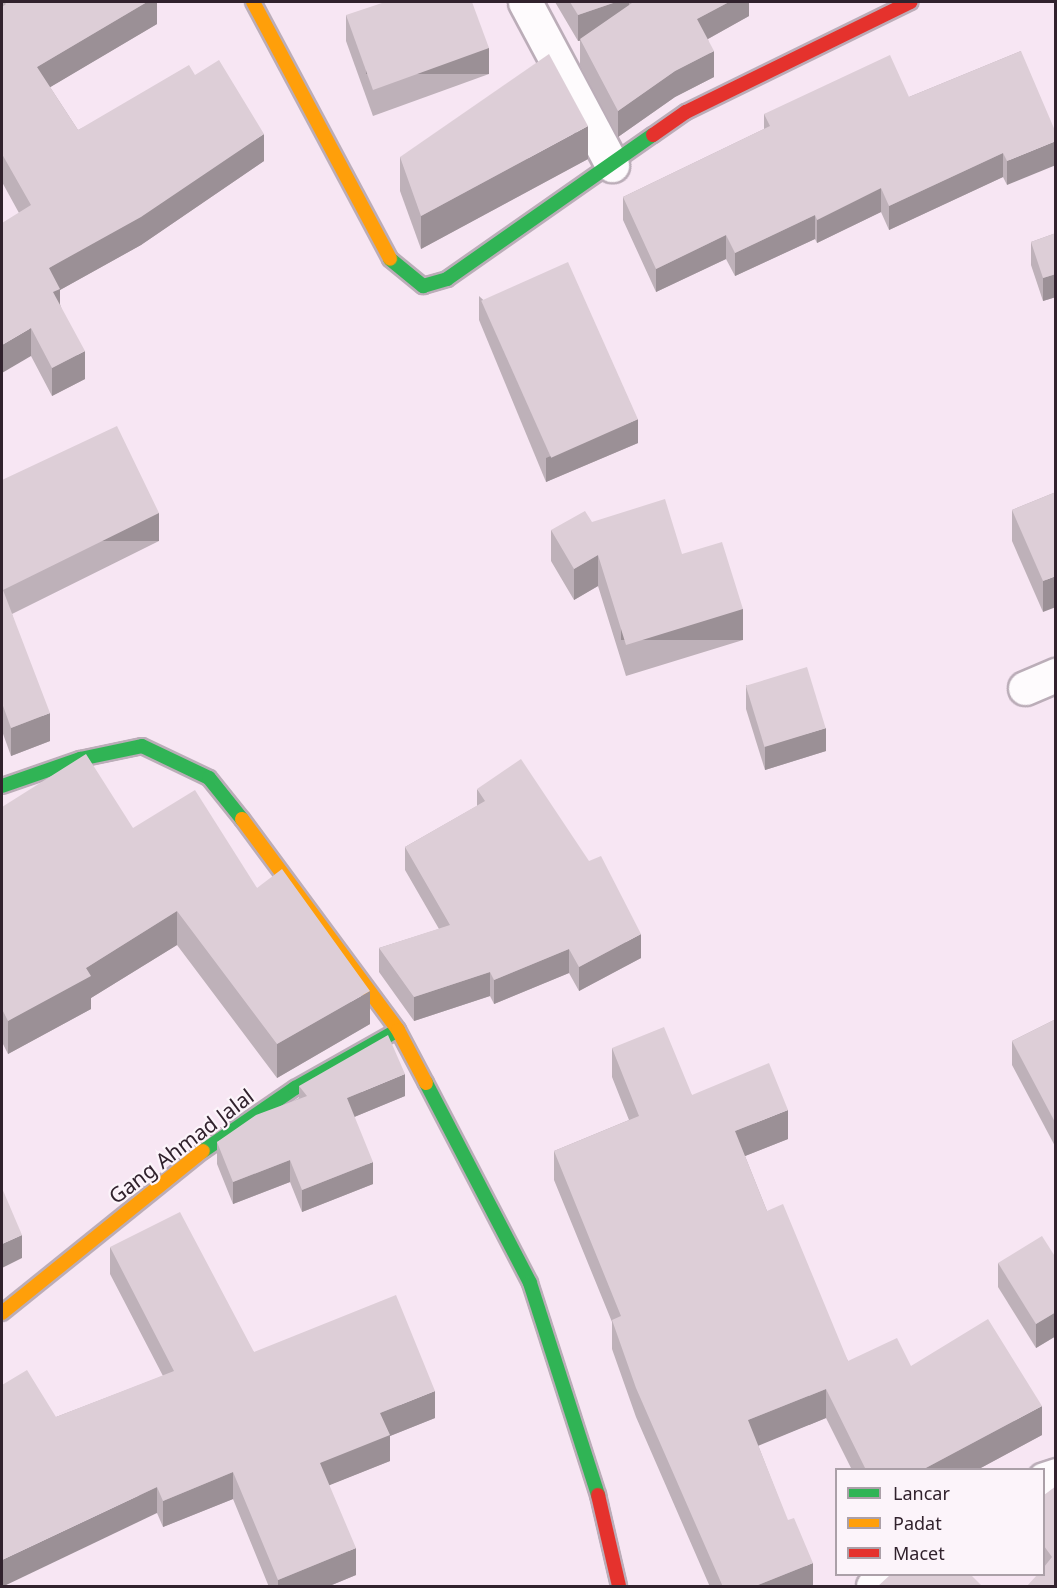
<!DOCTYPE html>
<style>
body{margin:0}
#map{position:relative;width:1057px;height:1588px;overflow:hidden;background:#f7e6f3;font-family:"Noto Sans",sans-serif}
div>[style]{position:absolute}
.roads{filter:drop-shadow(2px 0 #bbadb8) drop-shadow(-2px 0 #bbadb8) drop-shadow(0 2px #bbadb8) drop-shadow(0 -2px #bbadb8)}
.street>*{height:33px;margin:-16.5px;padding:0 16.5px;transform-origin:16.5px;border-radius:16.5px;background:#fefbfd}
.fast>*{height:14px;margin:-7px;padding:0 7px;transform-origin:7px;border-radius:7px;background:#30b455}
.slow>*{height:14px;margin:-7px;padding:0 7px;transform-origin:7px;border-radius:7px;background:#ff9f0a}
.jam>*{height:14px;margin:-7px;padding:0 7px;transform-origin:7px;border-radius:7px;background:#e5322d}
.wall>*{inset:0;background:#beb1b9}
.shaded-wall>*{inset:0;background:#9b9096;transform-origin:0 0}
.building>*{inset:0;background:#ddced7;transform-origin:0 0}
span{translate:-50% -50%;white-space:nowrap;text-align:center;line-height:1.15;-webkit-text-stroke:4.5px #fcf4fa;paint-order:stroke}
.street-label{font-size:21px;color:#31222d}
.frame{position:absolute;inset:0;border:3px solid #31222d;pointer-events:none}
.legend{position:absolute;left:835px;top:1468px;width:210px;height:108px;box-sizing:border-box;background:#fcf4fa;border:2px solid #aba0a8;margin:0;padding:8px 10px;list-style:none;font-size:18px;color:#31222d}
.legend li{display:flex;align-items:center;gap:12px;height:30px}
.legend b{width:30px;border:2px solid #aba0a8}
</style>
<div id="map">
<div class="roads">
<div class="street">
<i style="left:525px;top:2px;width:185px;rotate:61.9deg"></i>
<i style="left:1025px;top:688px;width:34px;rotate:-23deg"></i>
<i style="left:1044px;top:1479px;width:13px;rotate:-18deg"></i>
<i style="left:873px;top:1586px;width:22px;rotate:-34deg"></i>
</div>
<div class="fast">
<i style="left:390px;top:259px;width:43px;rotate:39.3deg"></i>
<i style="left:423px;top:286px;width:25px;rotate:-16deg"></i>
<i style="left:447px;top:279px;width:251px;rotate:-35deg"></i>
<i style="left:2px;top:786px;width:83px;rotate:-19.1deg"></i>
<i style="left:80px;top:759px;width:63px;rotate:-11.8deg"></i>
<i style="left:142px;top:746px;width:74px;rotate:25.5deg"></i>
<i style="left:209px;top:778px;width:53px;rotate:51.2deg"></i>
<i style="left:426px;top:1083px;width:225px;rotate:62.5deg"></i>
<i style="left:530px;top:1283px;width:223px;rotate:72.2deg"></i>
<i style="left:203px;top:1151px;width:112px;rotate:-34.4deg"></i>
<i style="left:295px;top:1088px;width:118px;rotate:-29.4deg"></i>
</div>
<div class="slow">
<i style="left:253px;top:2px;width:291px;rotate:61.9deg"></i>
<i style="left:242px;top:819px;width:262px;rotate:53.5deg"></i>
<i style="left:398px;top:1030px;width:60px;rotate:62.2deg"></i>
<i style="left:2px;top:1313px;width:258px;rotate:-38.9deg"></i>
</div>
<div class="jam">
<i style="left:653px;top:135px;width:40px;rotate:-34.9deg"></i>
<i style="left:686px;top:112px;width:250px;rotate:-26.1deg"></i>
<i style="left:598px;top:1495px;width:93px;rotate:77deg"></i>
</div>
</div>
<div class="wall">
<i style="clip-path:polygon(2px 2px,157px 2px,157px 24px,50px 87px,78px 130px,195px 75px,264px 161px,141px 245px,60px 290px,60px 304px,85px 379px,52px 396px,31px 356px,19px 213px,2px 182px)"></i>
<i style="clip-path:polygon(555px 2px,749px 2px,749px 16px,708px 39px,714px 77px,675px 97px,618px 137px,580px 65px,580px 41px,578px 41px)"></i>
<i style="clip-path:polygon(346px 15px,489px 74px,373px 116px,346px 41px)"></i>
<i style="clip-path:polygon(1021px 51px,1007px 185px,1003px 177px,889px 230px,881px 212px,817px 243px,815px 239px,735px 276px,726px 259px,656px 292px,623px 220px,623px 197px,764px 129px,764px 114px,909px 97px)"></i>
<i style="clip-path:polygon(400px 157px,588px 159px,421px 249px,400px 191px)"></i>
<i style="clip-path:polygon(1056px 233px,1056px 297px,1043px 301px,1031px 265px,1031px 242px)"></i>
<i style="clip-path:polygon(479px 296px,638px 443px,546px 482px,479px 320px)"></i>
<i style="clip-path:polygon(2px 478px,2px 480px,159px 541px,12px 614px,50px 741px,11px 756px,2px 731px)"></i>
<i style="clip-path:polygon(1056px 492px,1043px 612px,1012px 541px,1012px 510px)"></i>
<i style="clip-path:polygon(551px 530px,682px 554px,743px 640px,626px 676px,598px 586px,574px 600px,551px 561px)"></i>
<i style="clip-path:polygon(746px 685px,826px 751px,765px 770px,746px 709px)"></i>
<i style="clip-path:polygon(477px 789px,641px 958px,579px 991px,569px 973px,494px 1004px,490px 996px,414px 1021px,379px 972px,379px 948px,439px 929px,405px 870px,405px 847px,477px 806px)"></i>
<i style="clip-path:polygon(2px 807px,133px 828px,257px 888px,370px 1024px,277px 1078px,177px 945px,91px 998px,91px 1009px,8px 1054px,2px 1042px)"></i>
<i style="clip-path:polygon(1056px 1019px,1056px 1148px,1012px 1065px,1012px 1041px)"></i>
<i style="clip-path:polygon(612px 1048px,692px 1095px,788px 1139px,745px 1156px,767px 1211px,848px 1361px,911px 1366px,1042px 1435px,977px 1470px,852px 1470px,826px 1418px,758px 1445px,813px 1587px,710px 1587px,636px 1417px,612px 1349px,612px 1322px,554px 1180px,554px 1151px,629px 1120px,612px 1077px)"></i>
<i style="clip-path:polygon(299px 1086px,405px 1096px,354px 1117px,373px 1184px,302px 1212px,290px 1182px,233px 1204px,217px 1164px,217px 1142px,299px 1098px)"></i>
<i style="clip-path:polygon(110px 1247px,254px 1352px,435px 1418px,390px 1436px,390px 1461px,329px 1485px,356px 1575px,327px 1587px,269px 1587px,233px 1499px,163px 1527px,157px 1513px,56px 1417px,163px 1376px,110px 1274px)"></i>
<i style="clip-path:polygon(1056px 1258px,1056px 1336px,1036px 1348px,998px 1287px,998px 1263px)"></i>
<i style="clip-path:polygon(1044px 1495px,1056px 1587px,1044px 1575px)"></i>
</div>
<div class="shaded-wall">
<i style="clip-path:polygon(147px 2px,157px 2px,157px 24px,37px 95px,37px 67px)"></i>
<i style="clip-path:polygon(616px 2px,629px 2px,629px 23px,578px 41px,578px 15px)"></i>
<i style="clip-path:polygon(729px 2px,749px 2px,749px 16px,697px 45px,697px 19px)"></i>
<i style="left:489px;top:48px;width:26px;height:123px;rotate:90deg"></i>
<i style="clip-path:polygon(714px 51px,714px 77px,675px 97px,618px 137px,618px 111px,675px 71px)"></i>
<i style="clip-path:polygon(588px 126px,588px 159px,421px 249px,421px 216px)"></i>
<i style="clip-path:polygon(264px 134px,264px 161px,141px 245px,60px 290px,60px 317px,49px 296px,49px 268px)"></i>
<i style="clip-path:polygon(1056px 141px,1056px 165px,1007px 185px,1007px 161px)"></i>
<i style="clip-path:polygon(1003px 153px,1003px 177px,889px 230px,889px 206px)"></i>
<i style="clip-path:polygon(881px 188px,881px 212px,817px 243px,817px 220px)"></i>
<i style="clip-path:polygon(815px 215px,815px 239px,735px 276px,735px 253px)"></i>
<i style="clip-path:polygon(726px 235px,726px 259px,656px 292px,656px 269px)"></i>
<i style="clip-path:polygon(1056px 274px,1056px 297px,1043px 301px,1043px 278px)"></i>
<i style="clip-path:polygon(31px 328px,31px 356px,2px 373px,2px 345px)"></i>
<i style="clip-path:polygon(85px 351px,85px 379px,52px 396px,52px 368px)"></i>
<i style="clip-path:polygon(638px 419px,638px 443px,546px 482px,546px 458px)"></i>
<i style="left:159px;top:513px;width:28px;height:174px;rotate:90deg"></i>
<i style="clip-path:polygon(598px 555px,598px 586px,574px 600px,574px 569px)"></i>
<i style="clip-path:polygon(1056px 576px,1056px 607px,1043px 612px,1043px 581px)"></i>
<i style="left:743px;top:609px;width:31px;height:122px;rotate:90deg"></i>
<i style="clip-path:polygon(50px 713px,50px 741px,11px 756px,11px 728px)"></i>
<i style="clip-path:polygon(826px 728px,826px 751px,765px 770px,765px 746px)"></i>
<i style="clip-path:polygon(177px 911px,177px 945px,91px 998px,91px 1009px,8px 1054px,8px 1021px,86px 968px)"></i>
<i style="clip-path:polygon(641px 934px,641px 958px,579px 991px,579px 967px)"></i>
<i style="clip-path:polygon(569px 949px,569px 973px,494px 1004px,494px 980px)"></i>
<i style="clip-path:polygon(490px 972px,490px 996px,414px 1021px,414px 997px)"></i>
<i style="clip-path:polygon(370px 991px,370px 1024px,277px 1078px,277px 1044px)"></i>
<i style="clip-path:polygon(405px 1074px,405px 1096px,347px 1120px,347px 1098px)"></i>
<i style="clip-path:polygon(788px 1110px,788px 1139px,735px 1160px,735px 1131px)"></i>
<i style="clip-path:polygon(290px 1160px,290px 1182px,233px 1204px,233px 1182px)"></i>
<i style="clip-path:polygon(373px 1162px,373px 1184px,302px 1212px,302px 1190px)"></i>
<i style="clip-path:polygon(22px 1235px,22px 1258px,2px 1268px,2px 1244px)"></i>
<i style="clip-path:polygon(1056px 1312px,1056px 1336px,1036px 1348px,1036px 1324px)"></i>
<i style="clip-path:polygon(826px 1389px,826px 1418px,748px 1450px,748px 1420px)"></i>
<i style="clip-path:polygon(435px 1391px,435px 1418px,390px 1436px,390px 1461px,320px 1489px,320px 1463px,380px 1413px)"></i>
<i style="clip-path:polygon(1042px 1406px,1042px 1435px,977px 1470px,922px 1470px)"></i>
<i style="clip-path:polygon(233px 1472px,233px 1499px,163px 1527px,163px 1501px)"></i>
<i style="clip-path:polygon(157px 1487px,157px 1513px,2px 1587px,2px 1560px)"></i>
<i style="clip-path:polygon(356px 1548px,356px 1575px,327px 1587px,278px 1587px,278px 1580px)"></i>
<i style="clip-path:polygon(813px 1563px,813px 1587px,753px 1587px)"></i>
</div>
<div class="building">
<i style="clip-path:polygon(4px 2px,147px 2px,37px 67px,78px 130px,189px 65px,195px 75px,219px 60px,264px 134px,141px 217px,49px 268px,60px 289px,53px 292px,85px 351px,52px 368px,31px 328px,2px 345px,2px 223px,31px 205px,2px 154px,2px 7px,6px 4px)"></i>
<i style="clip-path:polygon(385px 2px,472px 2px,489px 48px,373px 90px,346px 15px)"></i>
<i style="clip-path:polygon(570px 2px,616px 2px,578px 15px)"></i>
<i style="clip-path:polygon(631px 2px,729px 2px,697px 19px,714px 51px,675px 71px,618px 111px,580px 39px,632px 3px)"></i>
<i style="clip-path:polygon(1021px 51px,1056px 133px,1056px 141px,1007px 161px,1003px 153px,889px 206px,881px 188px,817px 220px,815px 215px,735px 253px,726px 235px,656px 269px,623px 197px,770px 126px,764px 114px,890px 55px,909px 97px)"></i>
<i style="clip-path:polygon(549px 54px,588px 126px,421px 216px,400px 157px)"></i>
<i style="clip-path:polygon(1056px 233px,1056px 274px,1043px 278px,1031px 242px)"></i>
<i style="left:568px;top:262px;width:172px;height:95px;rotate:66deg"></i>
<i style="clip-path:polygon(117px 426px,159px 513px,3px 590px,50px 713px,11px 728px,2px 703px,2px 478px,2px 480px)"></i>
<i style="clip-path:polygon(1056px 492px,1056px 576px,1043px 581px,1012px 510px)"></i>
<i style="clip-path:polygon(665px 499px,682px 554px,722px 542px,743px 609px,626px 645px,598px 555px,574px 569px,551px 530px,585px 511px,592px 522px)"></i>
<i style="left:807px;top:667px;width:64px;height:64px;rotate:73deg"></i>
<i style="clip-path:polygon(86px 754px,133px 828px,195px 790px,257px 888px,282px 869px,370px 991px,277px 1044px,177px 911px,86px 968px,91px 976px,8px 1021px,2px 1009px,2px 813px,3px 811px,2px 807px)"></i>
<i style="clip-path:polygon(521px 759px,589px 861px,601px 856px,641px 934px,579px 967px,569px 949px,494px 980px,490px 972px,414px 997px,379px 948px,450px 925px,405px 847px,485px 801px,477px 789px)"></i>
<i style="clip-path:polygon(1056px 1019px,1056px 1124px,1012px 1041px)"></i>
<i style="clip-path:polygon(664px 1027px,692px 1095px,769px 1063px,788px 1110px,735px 1131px,767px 1211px,783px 1204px,848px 1361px,897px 1338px,911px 1366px,988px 1319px,1042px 1406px,922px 1470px,866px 1470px,826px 1389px,748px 1420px,788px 1520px,794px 1518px,813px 1563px,753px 1587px,723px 1587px,636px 1388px,612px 1320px,621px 1316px,554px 1151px,639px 1116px,612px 1048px)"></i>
<i style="clip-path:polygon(388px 1035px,405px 1074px,347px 1098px,373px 1162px,302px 1190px,290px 1160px,233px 1182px,217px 1142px,256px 1115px,307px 1096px,299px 1086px)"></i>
<i style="clip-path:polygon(2px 1188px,22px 1235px,2px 1244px)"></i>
<i style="clip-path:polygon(180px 1212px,254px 1352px,396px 1295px,435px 1391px,380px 1413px,390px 1435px,320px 1463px,356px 1548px,278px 1580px,233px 1472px,163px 1501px,157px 1487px,2px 1560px,2px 1385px,27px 1370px,56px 1417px,174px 1371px,110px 1247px)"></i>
<i style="clip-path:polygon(1042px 1236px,1056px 1258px,1056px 1312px,1036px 1324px,998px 1263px)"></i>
<i style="clip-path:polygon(1056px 1486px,1056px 1587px,1026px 1587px,1037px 1575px,1044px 1575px,1044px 1567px,1052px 1557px,1044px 1546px,1044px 1495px)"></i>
<i style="clip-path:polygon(890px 1575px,971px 1575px,983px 1587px,877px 1587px)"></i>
</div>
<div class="street-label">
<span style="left:181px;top:1146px;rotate:-37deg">Gang Ahmad Jalal</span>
</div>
<div class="frame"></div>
<ul class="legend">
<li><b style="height:8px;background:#30b455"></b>Lancar</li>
<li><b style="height:8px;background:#ff9f0a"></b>Padat</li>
<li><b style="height:8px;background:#e5322d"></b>Macet</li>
</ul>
</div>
